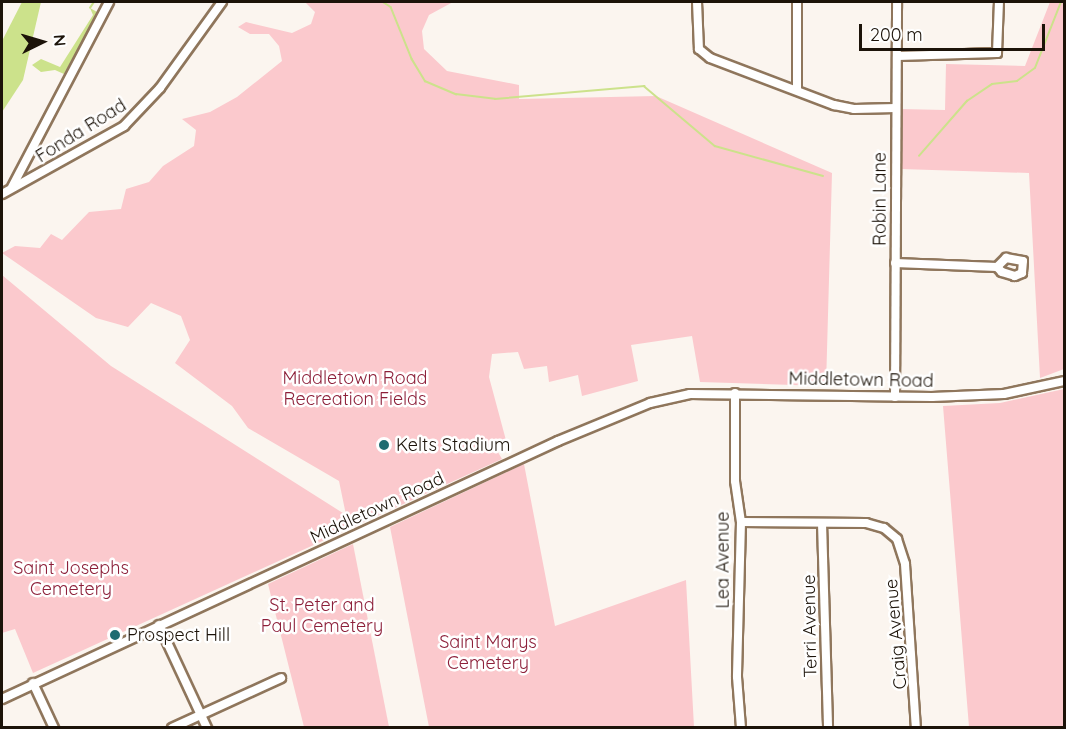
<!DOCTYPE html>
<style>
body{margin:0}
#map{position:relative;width:1066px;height:729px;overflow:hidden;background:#fbf5ef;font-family:Quicksand,sans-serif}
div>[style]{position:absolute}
.green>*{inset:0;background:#fbc9cd}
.water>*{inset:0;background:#cce28b}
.stream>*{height:1.5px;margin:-0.75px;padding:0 0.75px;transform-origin:0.75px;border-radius:0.75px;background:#cce28b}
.roads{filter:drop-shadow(2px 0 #8f765c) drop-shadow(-2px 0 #8f765c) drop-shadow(0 2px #8f765c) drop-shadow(0 -2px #8f765c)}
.minor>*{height:8px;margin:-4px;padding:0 4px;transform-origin:4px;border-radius:4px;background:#fff}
.dots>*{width:16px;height:16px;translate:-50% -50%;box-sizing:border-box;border:3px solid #fff;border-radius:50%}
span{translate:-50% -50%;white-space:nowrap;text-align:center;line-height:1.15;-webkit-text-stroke:5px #fff;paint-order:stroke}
.street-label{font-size:18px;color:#1c1309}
.park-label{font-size:18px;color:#8d203a}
.poi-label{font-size:18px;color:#1c1309}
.left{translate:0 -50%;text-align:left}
.frame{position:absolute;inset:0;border:3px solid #1c1309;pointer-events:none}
.north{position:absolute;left:12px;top:12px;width:60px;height:60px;-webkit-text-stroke:4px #fff;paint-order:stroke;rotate:85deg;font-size:16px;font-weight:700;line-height:24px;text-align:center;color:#1c1309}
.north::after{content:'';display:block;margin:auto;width:21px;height:27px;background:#1c1309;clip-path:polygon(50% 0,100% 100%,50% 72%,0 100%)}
.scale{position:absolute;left:859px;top:24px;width:186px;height:27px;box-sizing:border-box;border:3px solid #1c1309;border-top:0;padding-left:8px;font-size:18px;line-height:21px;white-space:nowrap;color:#1c1309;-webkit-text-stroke:4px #fff;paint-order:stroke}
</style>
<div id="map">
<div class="green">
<i style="clip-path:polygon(305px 2px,453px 2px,429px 15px,422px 31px,424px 49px,447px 71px,519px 85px,519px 99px,656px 96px,832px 173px,826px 386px,700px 382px,692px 336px,631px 345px,638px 381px,582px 396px,578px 375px,549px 382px,547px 366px,524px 369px,518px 352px,492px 354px,489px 377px,507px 444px,495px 447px,502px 459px,33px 673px,15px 629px,2px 633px,2px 275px,111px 366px,346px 515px,339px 481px,248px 428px,232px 406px,175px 363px,190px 340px,181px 316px,151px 303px,128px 327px,96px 318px,2px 253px,15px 246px,40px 248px,51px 234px,62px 240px,89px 212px,121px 209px,126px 189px,149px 182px,163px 166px,194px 146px,196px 130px,182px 119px,210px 112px,237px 97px,282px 61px,279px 46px,269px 34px,250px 34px,238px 27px,246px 22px,292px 33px,311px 24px,315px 12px)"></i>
<i style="clip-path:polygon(1050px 2px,1064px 2px,1064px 369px,1040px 378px,1029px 173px,901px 169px,900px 109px,945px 110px,946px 64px,1025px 66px)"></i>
<i style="clip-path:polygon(1064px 389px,1064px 727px,969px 727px,943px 406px,1000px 403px)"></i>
<i style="clip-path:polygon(524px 464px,555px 626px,686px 580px,694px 727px,429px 727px,390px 527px)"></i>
<i style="clip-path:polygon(353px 544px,389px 727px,304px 727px,268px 584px)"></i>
</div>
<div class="water">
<i style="clip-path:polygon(22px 2px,41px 2px,23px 80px,2px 112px,2px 41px)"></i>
<i style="clip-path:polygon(90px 8px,97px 12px,96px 16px,64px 74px,55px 70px,41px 72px,32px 65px,41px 59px,60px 67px,93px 15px)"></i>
</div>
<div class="stream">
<i style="left:383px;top:2px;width:9px;rotate:32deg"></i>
<i style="left:391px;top:7px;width:56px;rotate:68deg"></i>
<i style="left:412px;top:59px;width:26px;rotate:59deg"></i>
<i style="left:425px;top:81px;width:34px;rotate:23deg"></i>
<i style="left:456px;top:94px;width:39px;rotate:7deg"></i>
<i style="left:495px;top:99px;width:150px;rotate:-5deg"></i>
<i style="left:644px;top:86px;width:93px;rotate:40.2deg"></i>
<i style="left:715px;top:146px;width:112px;rotate:15.5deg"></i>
<i style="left:90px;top:8px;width:7px;rotate:-56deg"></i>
<i style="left:919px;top:156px;width:73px;rotate:-48.9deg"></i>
<i style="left:967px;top:101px;width:30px;rotate:-34deg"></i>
<i style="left:992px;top:84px;width:25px;rotate:-7deg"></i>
<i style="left:1017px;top:81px;width:22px;rotate:-36deg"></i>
<i style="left:1035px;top:68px;width:71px;rotate:-68.5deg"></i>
</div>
<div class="roads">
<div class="minor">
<i style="left:697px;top:2px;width:47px;rotate:87.6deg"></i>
<i style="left:699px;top:49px;width:14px;rotate:39deg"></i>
<i style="left:710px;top:58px;width:133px;rotate:20.8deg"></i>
<i style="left:834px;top:105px;width:20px;rotate:11deg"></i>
<i style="left:854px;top:109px;width:42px;rotate:-1.4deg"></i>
<i style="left:898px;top:56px;width:99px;rotate:-1.7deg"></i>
<i style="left:997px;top:53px;width:51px;rotate:-87.8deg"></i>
<i style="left:797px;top:90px;width:88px;rotate:-90deg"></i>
<i style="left:12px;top:187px;width:209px;rotate:-62.3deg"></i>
<i style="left:2px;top:194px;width:140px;rotate:-29.1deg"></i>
<i style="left:124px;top:126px;width:52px;rotate:-46.5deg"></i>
<i style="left:160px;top:88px;width:106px;rotate:-54.2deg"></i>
<i style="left:1006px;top:258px;width:17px;rotate:10deg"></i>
<i style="left:1023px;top:261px;width:12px;rotate:95deg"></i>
<i style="left:1022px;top:273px;width:8px;rotate:157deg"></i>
<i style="left:1015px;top:276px;width:14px;rotate:-163deg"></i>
<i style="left:1002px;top:272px;width:7px;rotate:-135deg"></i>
<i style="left:997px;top:267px;width:13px;rotate:-45deg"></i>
<i style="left:895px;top:263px;width:102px;rotate:2.2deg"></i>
<i style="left:735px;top:393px;width:88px;rotate:90deg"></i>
<i style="left:735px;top:481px;width:41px;rotate:81.7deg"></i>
<i style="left:741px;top:522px;width:155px;rotate:91.5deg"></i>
<i style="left:737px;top:677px;width:51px;rotate:85.5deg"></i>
<i style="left:895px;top:397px;width:395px;rotate:-89.7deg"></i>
<i style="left:741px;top:522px;width:125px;rotate:0.5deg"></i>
<i style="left:866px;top:523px;width:19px;rotate:16deg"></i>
<i style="left:884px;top:528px;width:17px;rotate:40deg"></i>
<i style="left:897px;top:539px;width:26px;rotate:72deg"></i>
<i style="left:905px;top:564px;width:164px;rotate:86.2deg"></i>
<i style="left:822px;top:523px;width:205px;rotate:88.3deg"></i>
<i style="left:159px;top:625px;width:114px;rotate:65deg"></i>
<i style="left:33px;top:683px;width:50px;rotate:65deg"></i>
<i style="left:2px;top:699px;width:613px;rotate:-24.89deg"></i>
<i style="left:558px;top:441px;width:100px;rotate:-22.4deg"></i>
<i style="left:650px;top:403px;width:41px;rotate:-12.7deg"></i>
<i style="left:690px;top:394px;width:242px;rotate:0.7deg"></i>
<i style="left:932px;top:397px;width:72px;rotate:-2.4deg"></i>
<i style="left:1004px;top:394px;width:61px;rotate:-12.2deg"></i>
<i style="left:172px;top:728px;width:120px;rotate:-24.6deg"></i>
</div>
</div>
<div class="dots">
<i style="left:384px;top:445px;background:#1f6b70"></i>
<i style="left:115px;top:635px;background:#1f6b70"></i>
</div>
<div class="street-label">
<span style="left:81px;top:131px;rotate:-32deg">Fonda Road</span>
<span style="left:880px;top:199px;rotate:-90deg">Robin Lane</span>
<span style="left:861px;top:380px;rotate:1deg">Middletown Road</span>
<span style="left:377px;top:508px;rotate:-25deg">Middletown Road</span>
<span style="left:723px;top:560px;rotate:-90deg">Lea Avenue</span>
<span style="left:810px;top:626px;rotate:-91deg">Terri Avenue</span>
<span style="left:896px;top:634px;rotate:-95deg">Craig Avenue</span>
</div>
<div class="park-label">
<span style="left:355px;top:389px">Middletown Road<br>Recreation Fields</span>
<span style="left:71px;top:579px">Saint Josephs<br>Cemetery</span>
<span style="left:322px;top:616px">St. Peter and<br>Paul Cemetery</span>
<span style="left:488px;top:653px">Saint Marys<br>Cemetery</span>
</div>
<div class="poi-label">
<span class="left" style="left:396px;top:445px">Kelts Stadium</span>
<span class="left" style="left:127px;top:635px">Prospect Hill</span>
</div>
<div class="frame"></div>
<div class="north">N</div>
<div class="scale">200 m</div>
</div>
